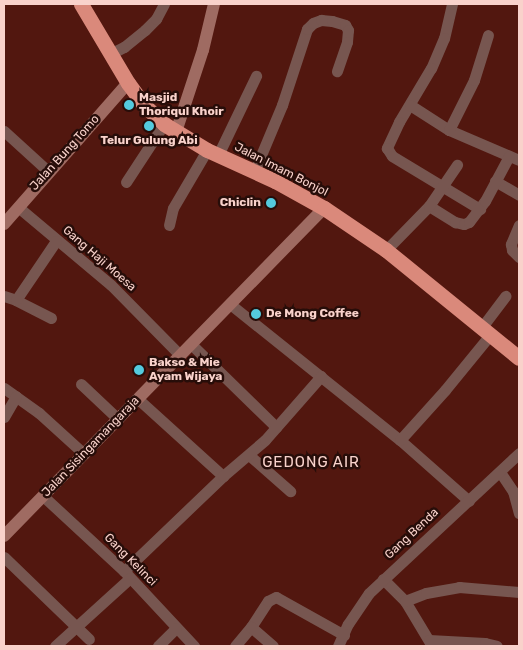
<!DOCTYPE html>
<style>
body{margin:0}
#map{position:relative;width:523px;height:650px;overflow:hidden;background:#52170f;font-family:Rubik,sans-serif}
div>[style]{position:absolute}
.street>*{height:11px;margin:-5.5px;padding:0 5.5px;transform-origin:5.5px;border-radius:5.5px;background:#775650}
.secondary>*{height:12px;margin:-6px;padding:0 6px;transform-origin:6px;border-radius:6px;background:#9f6b62}
.highway>*{height:15px;margin:-7.5px;padding:0 7.5px;transform-origin:7.5px;border-radius:7.5px;background:#da897b}
.dots>*{width:14px;height:14px;translate:-50% -50%;box-sizing:border-box;border:2px solid #270d09;border-radius:50%}
span{translate:-50% -50%;white-space:nowrap;text-align:center;line-height:1.15;-webkit-text-stroke:5px #270d09;paint-order:stroke}
.poi-label{font-size:12px;color:#f9d2cb;font-weight:700}
.left{translate:0 -50%;text-align:left}
.right{translate:-100% -50%;text-align:right}
.street-label{font-size:12px;color:#f9d2cb}
.quarter-label{font-size:15px;color:#f9d2cb;letter-spacing:1px}
.frame{position:absolute;inset:0;border:5px solid #f9d2cb;pointer-events:none}
</style>
<div id="map">
<div class="street">
<i style="left:452px;top:4px;width:35px;rotate:103deg"></i>
<i style="left:444px;top:38px;width:33px;rotate:113deg"></i>
<i style="left:431px;top:68px;width:63px;rotate:120.7deg"></i>
<i style="left:399px;top:122px;width:29px;rotate:115deg"></i>
<i style="left:387px;top:148px;width:9px;rotate:58deg"></i>
<i style="left:392px;top:156px;width:103px;rotate:31.1deg"></i>
<i style="left:110px;top:54px;width:16px;rotate:-27deg"></i>
<i style="left:124px;top:47px;width:27px;rotate:-39deg"></i>
<i style="left:145px;top:30px;width:16px;rotate:-45deg"></i>
<i style="left:156px;top:19px;width:17px;rotate:-62deg"></i>
<i style="left:410px;top:105px;width:46px;rotate:32.7deg"></i>
<i style="left:449px;top:130px;width:76px;rotate:23.2deg"></i>
<i style="left:449px;top:130px;width:56px;rotate:-63.4deg"></i>
<i style="left:474px;top:80px;width:47px;rotate:-72.7deg"></i>
<i style="left:4px;top:131px;width:59px;rotate:42.3deg"></i>
<i style="left:218px;top:155px;width:88px;rotate:-64.3deg"></i>
<i style="left:254px;top:172px;width:73px;rotate:-67.3deg"></i>
<i style="left:282px;top:105px;width:80px;rotate:-71.8deg"></i>
<i style="left:307px;top:29px;width:8px;rotate:-45deg"></i>
<i style="left:313px;top:23px;width:9px;rotate:-21deg"></i>
<i style="left:321px;top:20px;width:11px;rotate:5deg"></i>
<i style="left:332px;top:21px;width:14px;rotate:17deg"></i>
<i style="left:345px;top:25px;width:6px;rotate:59deg"></i>
<i style="left:348px;top:30px;width:12px;rotate:95deg"></i>
<i style="left:347px;top:42px;width:31px;rotate:109deg"></i>
<i style="left:495px;top:181px;width:28px;rotate:30deg"></i>
<i style="left:126px;top:182px;width:69px;rotate:-56.8deg"></i>
<i style="left:429px;top:206px;width:31px;rotate:32deg"></i>
<i style="left:455px;top:222px;width:9px;rotate:13deg"></i>
<i style="left:464px;top:224px;width:5px;rotate:-22deg"></i>
<i style="left:469px;top:222px;width:26px;rotate:-53deg"></i>
<i style="left:485px;top:201px;width:51px;rotate:-61.9deg"></i>
<i style="left:18px;top:207px;width:121px;rotate:40deg"></i>
<i style="left:111px;top:285px;width:98px;rotate:45.4deg"></i>
<i style="left:169px;top:225px;width:17px;rotate:-77deg"></i>
<i style="left:173px;top:208px;width:67px;rotate:-59.6deg"></i>
<i style="left:519px;top:225px;width:21px;rotate:113deg"></i>
<i style="left:511px;top:244px;width:6px;rotate:81deg"></i>
<i style="left:512px;top:250px;width:10px;rotate:45deg"></i>
<i style="left:386px;top:250px;width:62px;rotate:-45.7deg"></i>
<i style="left:429px;top:206px;width:50px;rotate:-55.7deg"></i>
<i style="left:4px;top:296px;width:13px;rotate:18deg"></i>
<i style="left:230px;top:304px;width:218px;rotate:38.7deg"></i>
<i style="left:400px;top:440px;width:92px;rotate:41.5deg"></i>
<i style="left:51px;top:318px;width:39px;rotate:-153deg"></i>
<i style="left:16px;top:300px;width:71px;rotate:-55.9deg"></i>
<i style="left:482px;top:327px;width:39px;rotate:-53deg"></i>
<i style="left:191px;top:344px;width:119px;rotate:44.3deg"></i>
<i style="left:81px;top:384px;width:51px;rotate:43.4deg"></i>
<i style="left:4px;top:388px;width:43px;rotate:35.5deg"></i>
<i style="left:39px;top:413px;width:61px;rotate:42.3deg"></i>
<i style="left:138px;top:399px;width:115px;rotate:42.2deg"></i>
<i style="left:4px;top:417px;width:24px;rotate:-60deg"></i>
<i style="left:400px;top:440px;width:67px;rotate:-48deg"></i>
<i style="left:445px;top:390px;width:71px;rotate:-50.7deg"></i>
<i style="left:249px;top:455px;width:55px;rotate:41.3deg"></i>
<i style="left:500px;top:472px;width:23px;rotate:56deg"></i>
<i style="left:513px;top:491px;width:23px;rotate:75deg"></i>
<i style="left:43px;top:496px;width:110px;rotate:42.8deg"></i>
<i style="left:124px;top:571px;width:103px;rotate:47deg"></i>
<i style="left:4px;top:557px;width:118px;rotate:44deg"></i>
<i style="left:124px;top:571px;width:137px;rotate:-43.8deg"></i>
<i style="left:223px;top:476px;width:55px;rotate:-40.6deg"></i>
<i style="left:265px;top:440px;width:85px;rotate:-48.8deg"></i>
<i style="left:383px;top:579px;width:31px;rotate:45deg"></i>
<i style="left:405px;top:601px;width:52px;rotate:59deg"></i>
<i style="left:405px;top:601px;width:22px;rotate:-21deg"></i>
<i style="left:426px;top:593px;width:34px;rotate:-10deg"></i>
<i style="left:459px;top:587px;width:60px;rotate:4.8deg"></i>
<i style="left:251px;top:627px;width:31px;rotate:-57deg"></i>
<i style="left:268px;top:601px;width:9px;rotate:-27deg"></i>
<i style="left:276px;top:597px;width:78px;rotate:29.2deg"></i>
<i style="left:429px;top:640px;width:56px;rotate:3.1deg"></i>
<i style="left:485px;top:643px;width:12px;rotate:14deg"></i>
<i style="left:55px;top:646px;width:101px;rotate:-42.2deg"></i>
<i style="left:158px;top:646px;width:25px;rotate:-45deg"></i>
<i style="left:235px;top:646px;width:25px;rotate:-50deg"></i>
<i style="left:251px;top:627px;width:29px;rotate:41deg"></i>
<i style="left:338px;top:646px;width:24px;rotate:-66deg"></i>
<i style="left:348px;top:624px;width:37px;rotate:-56deg"></i>
<i style="left:369px;top:593px;width:205px;rotate:-43deg"></i>
</div>
<div class="secondary">
<i style="left:176px;top:132px;width:86px;rotate:-71.8deg"></i>
<i style="left:203px;top:50px;width:47px;rotate:-76.6deg"></i>
<i style="left:4px;top:224px;width:188px;rotate:-48.7deg"></i>
<i style="left:4px;top:536px;width:458px;rotate:-45.7deg"></i>
</div>
<div class="highway">
<i style="left:81px;top:4px;width:92px;rotate:59.3deg"></i>
<i style="left:128px;top:83px;width:29px;rotate:54deg"></i>
<i style="left:145px;top:106px;width:26px;rotate:43deg"></i>
<i style="left:164px;top:124px;width:50px;rotate:31.2deg"></i>
<i style="left:207px;top:150px;width:75px;rotate:24.5deg"></i>
<i style="left:275px;top:181px;width:56px;rotate:28.9deg"></i>
<i style="left:324px;top:208px;width:75px;rotate:34.1deg"></i>
<i style="left:386px;top:250px;width:171px;rotate:39.1deg"></i>
</div>
<div class="dots">
<i style="left:129px;top:105px;background:#54cade"></i>
<i style="left:149px;top:126px;background:#54cade"></i>
<i style="left:271px;top:203px;background:#54cade"></i>
<i style="left:256px;top:314px;background:#54cade"></i>
<i style="left:139px;top:370px;background:#54cade"></i>
</div>
<div class="poi-label">
<span class="left" style="left:139px;top:105px">Masjid<br>Thoriqul Khoir</span>
<span style="left:149px;top:141px">Telur Gulung Abi</span>
<span class="right" style="left:261px;top:203px">Chiclin</span>
<span class="left" style="left:266px;top:314px">De Mong Coffee</span>
<span class="left" style="left:149px;top:370px">Bakso &amp; Mie<br>Ayam Wijaya</span>
</div>
<div class="street-label">
<span style="left:65px;top:153px;rotate:-48deg">Jalan Bung Tomo</span>
<span style="left:281px;top:170px;rotate:27deg">Jalan Imam Bonjol</span>
<span style="left:99px;top:259px;rotate:41deg">Gang Haji Moesa</span>
<span style="left:91px;top:447px;rotate:-46deg">Jalan Sisingamangaraja</span>
<span style="left:412px;top:534px;rotate:-43deg">Gang Benda</span>
<span style="left:130px;top:560px;rotate:45deg">Gang Kelinci</span>
</div>
<div class="quarter-label">
<span style="left:311px;top:463px">GEDONG AIR</span>
</div>
<div class="frame"></div>
</div>
